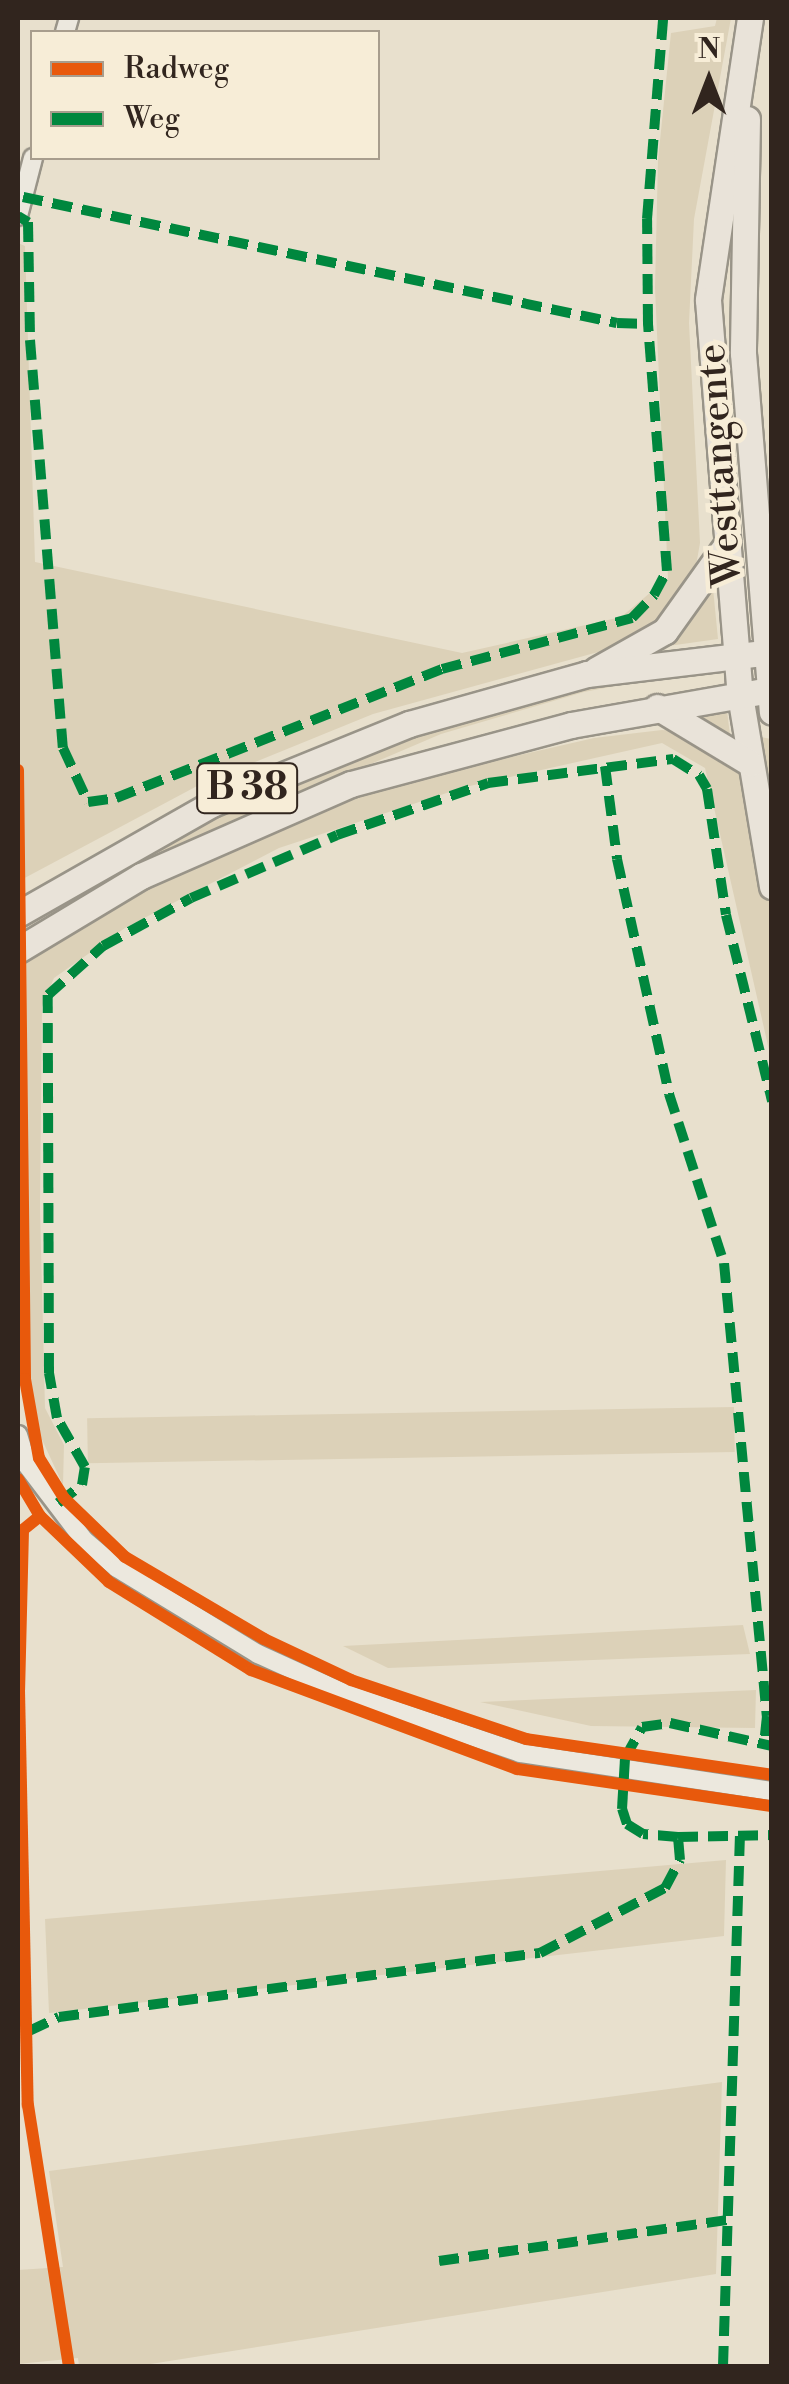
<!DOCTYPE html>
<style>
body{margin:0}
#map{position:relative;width:789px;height:2384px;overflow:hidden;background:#e8e0cd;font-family:"Libre Bodoni",serif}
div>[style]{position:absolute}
.green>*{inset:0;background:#dcd1b8;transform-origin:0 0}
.roads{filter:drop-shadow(2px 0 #999488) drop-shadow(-2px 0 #999488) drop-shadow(0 2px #999488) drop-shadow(0 -2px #999488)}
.street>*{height:18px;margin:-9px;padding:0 9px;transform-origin:9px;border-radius:9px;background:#ece8de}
.primary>*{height:25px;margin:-12.5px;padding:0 12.5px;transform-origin:12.5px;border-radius:12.5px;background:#e9e3d9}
.quiet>*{height:10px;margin-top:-5px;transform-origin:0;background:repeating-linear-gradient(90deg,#00873e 0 20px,transparent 0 30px)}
.cycleway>*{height:12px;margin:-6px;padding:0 6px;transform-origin:6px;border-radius:6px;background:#e8590c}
span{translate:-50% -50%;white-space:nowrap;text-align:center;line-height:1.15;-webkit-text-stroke:9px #f7edd7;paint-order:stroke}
.shield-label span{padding:2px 8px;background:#f7edd7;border:2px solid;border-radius:8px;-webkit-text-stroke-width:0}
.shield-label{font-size:38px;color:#31251e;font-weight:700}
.street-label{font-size:40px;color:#31251e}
.frame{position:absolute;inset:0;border:20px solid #31251e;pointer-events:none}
.legend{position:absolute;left:30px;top:30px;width:350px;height:130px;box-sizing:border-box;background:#f7edd7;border:2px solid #a89d8d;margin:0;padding:12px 18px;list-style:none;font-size:30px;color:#31251e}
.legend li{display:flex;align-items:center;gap:20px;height:50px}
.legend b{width:50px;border:2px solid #a89d8d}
.north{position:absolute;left:659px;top:30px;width:100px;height:100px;-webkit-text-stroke:8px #f7edd7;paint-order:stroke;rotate:0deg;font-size:28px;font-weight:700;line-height:40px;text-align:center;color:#31251e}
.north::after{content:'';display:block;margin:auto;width:35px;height:45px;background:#31251e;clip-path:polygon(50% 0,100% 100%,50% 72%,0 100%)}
</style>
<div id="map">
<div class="green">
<i style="clip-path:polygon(717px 18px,731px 18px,694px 219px,689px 323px,700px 543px,694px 577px,677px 609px,631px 643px,373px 714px,199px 785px,19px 881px,18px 243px,25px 246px,35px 562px,462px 653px,621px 617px,668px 578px,655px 288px,658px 160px,671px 33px,715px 26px)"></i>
<i style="clip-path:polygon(712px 578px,718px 639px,661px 647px)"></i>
<i style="clip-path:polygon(697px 670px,584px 692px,441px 734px,120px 871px,25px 928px,25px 922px,147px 852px,282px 787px,400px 741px,581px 687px)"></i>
<i style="clip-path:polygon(727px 711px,730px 735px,754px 737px,756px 711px,760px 737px,771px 739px,771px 1059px,705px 768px,662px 743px,465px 787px,279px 848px,125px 928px,54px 978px,42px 1006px,40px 1208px,45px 1408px,64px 1445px,63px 1485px,38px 1431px,28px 1378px,23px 961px,161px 874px,345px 795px,594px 738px,662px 730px,727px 735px,696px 714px)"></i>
<i style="left:734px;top:1407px;width:45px;height:647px;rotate:89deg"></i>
<i style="clip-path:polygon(743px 1625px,750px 1654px,388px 1668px,343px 1646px)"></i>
<i style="clip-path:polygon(756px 1690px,755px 1728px,591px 1726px,480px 1702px)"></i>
<i style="clip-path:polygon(726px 1860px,724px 1936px,49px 2013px,45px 1919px)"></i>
<i style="clip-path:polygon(722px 2082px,716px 2274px,138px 2366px,79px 2366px,78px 2358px,18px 2364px,18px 2270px,63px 2267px,49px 2171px)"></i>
</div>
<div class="roads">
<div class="street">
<i style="left:65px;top:32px;width:15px;rotate:-74deg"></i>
<i style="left:18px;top:216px;width:60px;rotate:-75.5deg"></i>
<i style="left:18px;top:1435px;width:31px;rotate:73deg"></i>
<i style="left:27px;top:1465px;width:94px;rotate:52.8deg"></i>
<i style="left:84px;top:1540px;width:43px;rotate:40.3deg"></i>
<i style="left:117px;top:1568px;width:165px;rotate:31.4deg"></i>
<i style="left:258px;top:1654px;width:94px;rotate:24.4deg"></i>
<i style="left:344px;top:1693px;width:186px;rotate:18.8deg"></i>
<i style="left:520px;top:1753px;width:255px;rotate:8.6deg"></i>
</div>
<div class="primary">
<i style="left:750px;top:18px;width:285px;rotate:98.5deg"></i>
<i style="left:708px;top:300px;width:396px;rotate:85.4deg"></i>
<i style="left:740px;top:695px;width:194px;rotate:80.5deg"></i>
<i style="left:747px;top:119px;width:234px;rotate:91deg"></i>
<i style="left:743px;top:353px;width:360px;rotate:85.4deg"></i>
<i style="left:596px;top:670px;width:79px;rotate:-29.5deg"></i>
<i style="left:665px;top:631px;width:103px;rotate:-54.5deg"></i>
<i style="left:657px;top:707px;width:109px;rotate:31.1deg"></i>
<i style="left:18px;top:914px;width:223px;rotate:-29.6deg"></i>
<i style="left:212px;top:804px;width:213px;rotate:-22.1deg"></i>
<i style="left:409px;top:724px;width:185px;rotate:-15.7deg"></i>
<i style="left:587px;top:674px;width:178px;rotate:-6.8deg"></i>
<i style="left:18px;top:950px;width:144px;rotate:-31deg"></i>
<i style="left:141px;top:876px;width:229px;rotate:-23.7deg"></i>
<i style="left:351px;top:784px;width:228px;rotate:-15deg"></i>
<i style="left:571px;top:725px;width:201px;rotate:-10deg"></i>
</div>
</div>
<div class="quiet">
<i style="left:23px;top:197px;width:607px;rotate:11.98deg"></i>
<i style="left:617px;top:323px;width:31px;rotate:2deg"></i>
<i style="left:18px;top:216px;width:12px;rotate:31deg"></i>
<i style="left:28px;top:222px;width:118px;rotate:89deg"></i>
<i style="left:30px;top:340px;width:409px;rotate:85.4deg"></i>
<i style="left:63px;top:748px;width:60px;rotate:65.2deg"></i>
<i style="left:88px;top:802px;width:28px;rotate:-8deg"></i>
<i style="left:116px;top:798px;width:351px;rotate:-21.6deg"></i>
<i style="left:442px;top:669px;width:197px;rotate:-15deg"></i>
<i style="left:632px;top:618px;width:32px;rotate:-46deg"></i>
<i style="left:654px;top:595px;width:27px;rotate:-62deg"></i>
<i style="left:667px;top:571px;width:248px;rotate:-94.4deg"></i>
<i style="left:648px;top:324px;width:105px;rotate:-90.5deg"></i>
<i style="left:647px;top:219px;width:202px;rotate:-85.4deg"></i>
<i style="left:605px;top:766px;width:94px;rotate:82.6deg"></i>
<i style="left:617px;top:859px;width:241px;rotate:77.5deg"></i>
<i style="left:669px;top:1094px;width:178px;rotate:72deg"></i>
<i style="left:724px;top:1263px;width:455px;rotate:84.6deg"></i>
<i style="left:767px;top:1716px;width:29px;rotate:96deg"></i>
<i style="left:58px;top:1503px;width:30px;rotate:-37deg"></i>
<i style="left:82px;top:1485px;width:18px;rotate:-81deg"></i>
<i style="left:85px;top:1467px;width:56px;rotate:-119.7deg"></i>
<i style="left:57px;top:1418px;width:46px;rotate:-100.1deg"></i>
<i style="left:49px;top:1373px;width:378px;rotate:-90.2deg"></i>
<i style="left:48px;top:995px;width:74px;rotate:-41.7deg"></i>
<i style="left:103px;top:946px;width:100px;rotate:-28.6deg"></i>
<i style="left:191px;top:898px;width:159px;rotate:-23.3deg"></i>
<i style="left:337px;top:835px;width:160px;rotate:-19deg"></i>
<i style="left:488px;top:783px;width:187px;rotate:-7.4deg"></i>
<i style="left:673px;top:759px;width:31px;rotate:32deg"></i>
<i style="left:699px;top:775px;width:16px;rotate:60deg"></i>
<i style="left:707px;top:789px;width:127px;rotate:81.4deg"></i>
<i style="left:726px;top:915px;width:192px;rotate:76.1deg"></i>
<i style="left:678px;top:1837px;width:94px;rotate:-1.2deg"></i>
<i style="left:29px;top:2031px;width:33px;rotate:-25deg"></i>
<i style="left:59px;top:2017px;width:485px;rotate:-7.6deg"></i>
<i style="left:540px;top:1953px;width:141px;rotate:-27.5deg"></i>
<i style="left:665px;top:1888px;width:32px;rotate:-62deg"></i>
<i style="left:680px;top:1860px;width:23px;rotate:-95deg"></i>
<i style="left:678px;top:1837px;width:35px;rotate:-175deg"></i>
<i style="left:643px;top:1834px;width:19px;rotate:-148deg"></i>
<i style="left:627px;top:1824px;width:16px;rotate:-108deg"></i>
<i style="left:622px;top:1809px;width:51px;rotate:-86.6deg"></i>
<i style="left:625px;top:1758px;width:35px;rotate:-61deg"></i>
<i style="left:642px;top:1727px;width:28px;rotate:-8deg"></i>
<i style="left:670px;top:1723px;width:105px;rotate:12.7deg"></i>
<i style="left:439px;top:2261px;width:292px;rotate:-8.1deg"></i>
<i style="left:723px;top:2366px;width:533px;rotate:-88.17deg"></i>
</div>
<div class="cycleway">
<i style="left:18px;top:770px;width:609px;rotate:89.34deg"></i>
<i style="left:25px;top:1379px;width:80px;rotate:80deg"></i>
<i style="left:39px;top:1458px;width:47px;rotate:58deg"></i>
<i style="left:64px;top:1498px;width:85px;rotate:44deg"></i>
<i style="left:125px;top:1557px;width:161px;rotate:30.5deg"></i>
<i style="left:264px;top:1639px;width:96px;rotate:25.2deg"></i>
<i style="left:351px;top:1680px;width:185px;rotate:18.6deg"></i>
<i style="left:526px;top:1739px;width:249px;rotate:8.3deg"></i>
<i style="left:18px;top:1479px;width:43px;rotate:59.3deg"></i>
<i style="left:40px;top:1516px;width:95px;rotate:43.7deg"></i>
<i style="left:109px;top:1582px;width:167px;rotate:31.8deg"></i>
<i style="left:251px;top:1670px;width:284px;rotate:20.4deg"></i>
<i style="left:517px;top:1769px;width:258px;rotate:8.3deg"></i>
<i style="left:40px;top:1516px;width:22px;rotate:141deg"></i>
<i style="left:23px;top:1530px;width:160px;rotate:91.4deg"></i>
<i style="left:19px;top:1690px;width:415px;rotate:88.8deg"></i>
<i style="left:28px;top:2105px;width:264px;rotate:81.1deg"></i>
</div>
<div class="shield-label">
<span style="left:247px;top:788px">B 38</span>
</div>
<div class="street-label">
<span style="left:720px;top:465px;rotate:-94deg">Westtangente</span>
</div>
<div class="frame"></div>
<ul class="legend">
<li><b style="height:12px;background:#e8590c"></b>Radweg</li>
<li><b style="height:12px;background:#00873e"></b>Weg</li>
</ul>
<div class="north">N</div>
</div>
